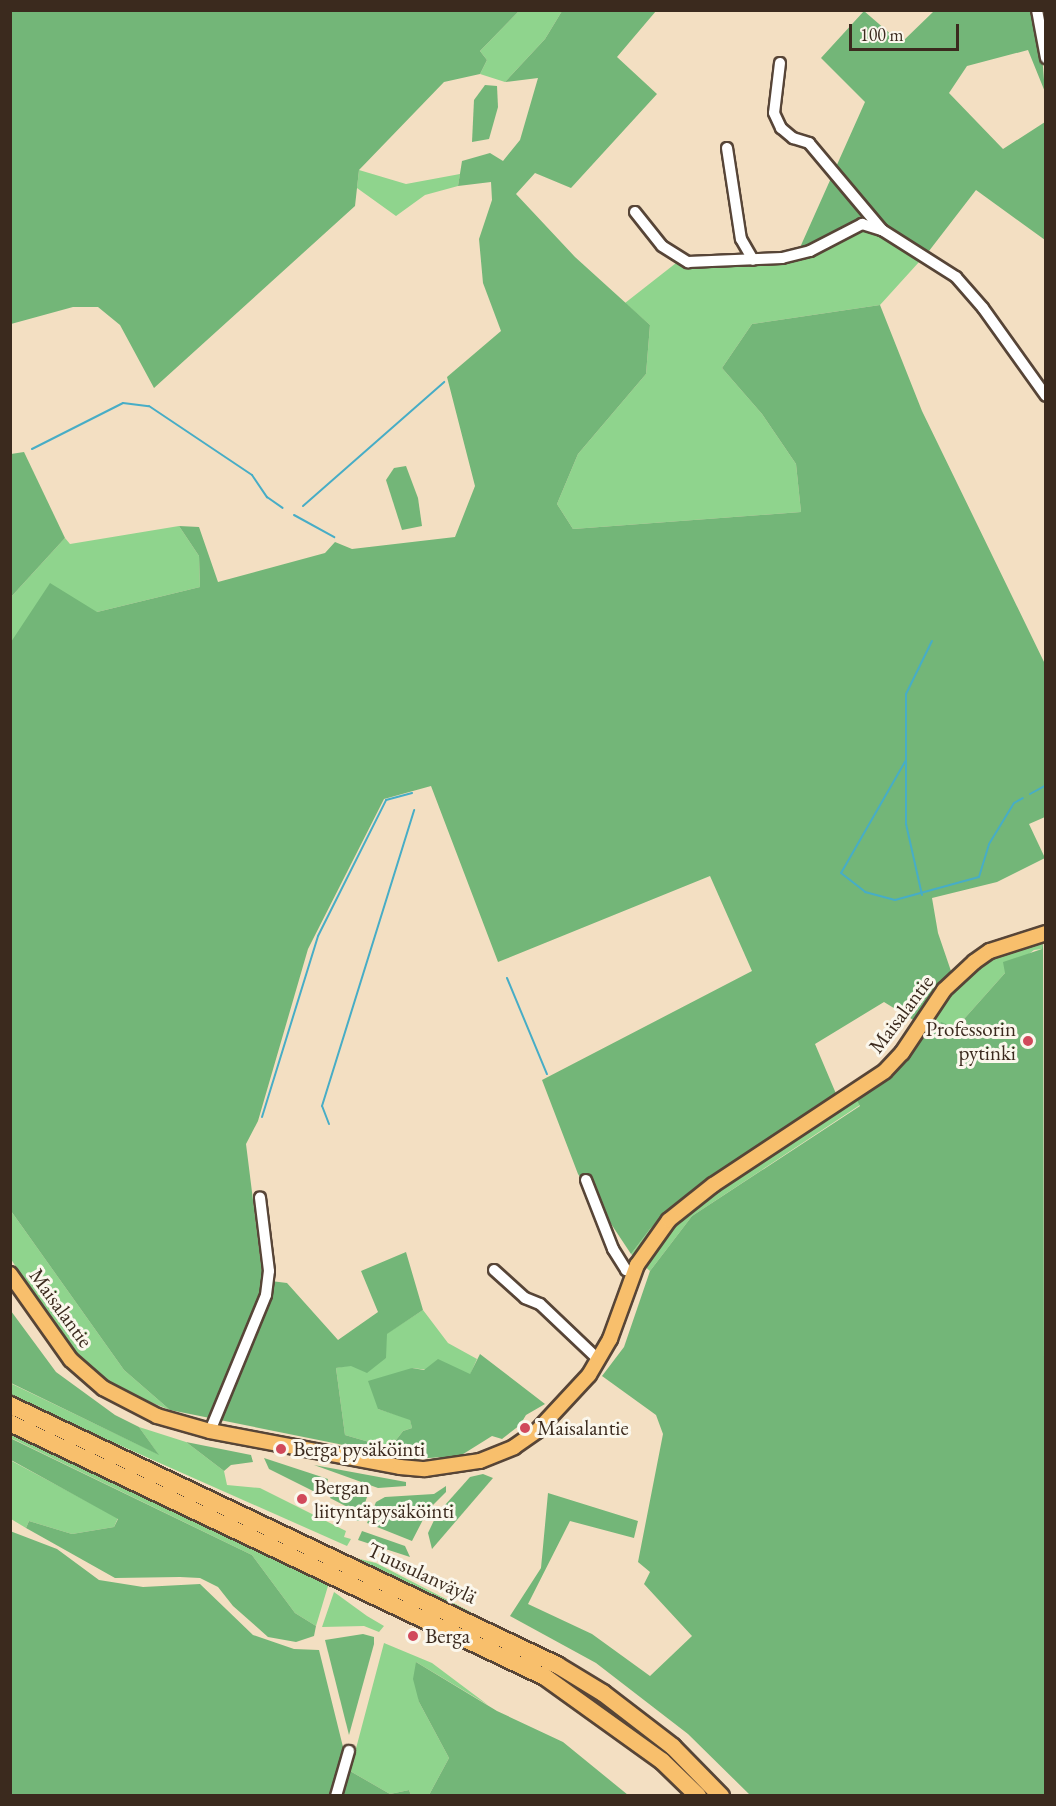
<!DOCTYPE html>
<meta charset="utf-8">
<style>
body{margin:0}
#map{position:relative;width:1056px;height:1806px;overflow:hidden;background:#f3dfc2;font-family:"EB Garamond",serif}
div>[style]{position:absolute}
.green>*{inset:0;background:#8fd48d}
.forest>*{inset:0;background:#73b678}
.stream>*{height:2px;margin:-1px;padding:0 1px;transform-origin:1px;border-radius:1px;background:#47adc6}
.roads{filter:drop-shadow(2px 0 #574537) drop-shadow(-2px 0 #574537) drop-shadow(0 2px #574537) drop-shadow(0 -2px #574537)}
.minor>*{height:10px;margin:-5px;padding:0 5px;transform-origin:5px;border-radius:5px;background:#fff}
.major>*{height:14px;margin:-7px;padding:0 7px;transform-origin:7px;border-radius:7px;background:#f8bf6c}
.highway>*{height:16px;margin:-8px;padding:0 8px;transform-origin:8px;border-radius:8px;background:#f8bf6c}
.dots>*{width:16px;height:16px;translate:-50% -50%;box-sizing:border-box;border:3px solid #fbf7ec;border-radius:50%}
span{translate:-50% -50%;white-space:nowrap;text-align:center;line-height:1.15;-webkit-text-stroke:6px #fbf7ec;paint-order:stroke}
.street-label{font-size:21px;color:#3b2a1e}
.poi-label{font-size:21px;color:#3b2a1e}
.right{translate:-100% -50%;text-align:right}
.left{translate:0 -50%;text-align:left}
.frame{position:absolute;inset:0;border:12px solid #3b2a1e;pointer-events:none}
.scale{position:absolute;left:849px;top:24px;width:110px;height:27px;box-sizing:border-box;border:3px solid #3b2a1e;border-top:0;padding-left:8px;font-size:18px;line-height:21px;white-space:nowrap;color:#3b2a1e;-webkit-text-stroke:4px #fbf7ec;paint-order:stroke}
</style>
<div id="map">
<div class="green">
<i style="clip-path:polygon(519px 11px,562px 11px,545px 39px,505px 82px,480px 74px,487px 60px,480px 51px)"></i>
<i style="clip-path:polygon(359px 170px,406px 184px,460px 174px,458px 186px,425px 195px,396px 216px,357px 188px)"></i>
<i style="clip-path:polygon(863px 221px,884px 227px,929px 251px,880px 305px,752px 324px,722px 368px,762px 414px,796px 464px,801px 512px,573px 529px,557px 504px,578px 454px,646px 374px,650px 325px,625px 303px,685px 256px,720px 261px,798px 252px,840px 228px)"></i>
<i style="clip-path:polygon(179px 526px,199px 556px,200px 587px,97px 612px,11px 642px,11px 597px,65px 538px,70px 544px)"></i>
<i style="clip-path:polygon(1043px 938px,1042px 949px,1034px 950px,1005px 973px,956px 1028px,940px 1023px,938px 1030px,860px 1105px,692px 1216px,650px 1271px,631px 1254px,650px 1229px,689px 1193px,885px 1063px,929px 1001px,963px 965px)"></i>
<i style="clip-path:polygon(11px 1211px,124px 1370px,170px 1410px,123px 1391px,90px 1369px,59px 1337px,11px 1259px)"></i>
<i style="clip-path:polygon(423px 1310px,448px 1343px,477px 1359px,470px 1375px,412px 1368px,378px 1409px,410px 1419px,412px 1428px,403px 1431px,390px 1448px,345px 1435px,336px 1368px,386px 1358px,386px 1334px)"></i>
<i style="clip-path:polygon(10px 1383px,158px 1454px,139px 1427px,186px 1442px,224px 1471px,227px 1485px,260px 1488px,346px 1531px,344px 1537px,351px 1539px,347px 1546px,11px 1397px)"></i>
<i style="clip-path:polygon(10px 1434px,321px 1581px,328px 1586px,316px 1626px,295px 1613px,252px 1555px,11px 1438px)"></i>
<i style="clip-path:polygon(10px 1460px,118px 1518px,114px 1527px,72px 1534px,29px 1521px,26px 1528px,11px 1519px)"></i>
<i style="clip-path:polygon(356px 1558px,376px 1563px,471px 1612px,470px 1612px)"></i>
<i style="clip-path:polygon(334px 1592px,367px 1616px,384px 1626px,379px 1632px,364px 1626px,322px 1627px)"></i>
<i style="clip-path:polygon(384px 1643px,432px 1663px,488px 1705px,416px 1662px,419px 1702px,449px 1758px,429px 1795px,411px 1795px,409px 1790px,390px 1794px,350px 1771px)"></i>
</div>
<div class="forest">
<i style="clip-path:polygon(11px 10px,519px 10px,519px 11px,480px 51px,487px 60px,480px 74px,444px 82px,359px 170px,355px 206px,154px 388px,120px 325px,98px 307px,73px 307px,11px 324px)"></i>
<i style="clip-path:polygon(562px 11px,656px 11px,617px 57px,657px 94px,571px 188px,535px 173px,516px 194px,575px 257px,650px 325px,646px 374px,578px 454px,557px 504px,573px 529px,801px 512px,796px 464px,762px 414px,722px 368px,752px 324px,880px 305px,922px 411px,1045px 664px,1045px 817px,1029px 824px,1045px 858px,997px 882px,932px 898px,938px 933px,952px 974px,915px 1021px,884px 1002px,815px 1044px,837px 1096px,689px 1193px,650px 1229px,631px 1254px,578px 1174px,542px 1080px,752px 971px,710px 876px,498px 962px,431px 786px,384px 799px,308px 949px,258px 1121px,246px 1144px,263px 1280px,287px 1283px,338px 1340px,378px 1312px,361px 1271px,406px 1252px,423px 1310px,387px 1334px,386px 1358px,367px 1373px,351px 1366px,336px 1368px,345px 1435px,390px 1448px,403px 1431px,412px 1428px,410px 1420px,378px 1409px,368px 1381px,412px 1368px,424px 1370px,438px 1359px,470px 1374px,480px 1354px,545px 1404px,526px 1415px,520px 1425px,502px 1439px,492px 1436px,460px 1456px,413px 1459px,170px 1410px,124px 1370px,11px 1211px,11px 642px,50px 583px,97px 612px,200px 587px,199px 556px,179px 526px,199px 527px,218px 582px,325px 553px,335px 542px,352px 549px,455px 537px,475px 486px,447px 377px,501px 331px,483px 283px,479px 239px,492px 200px,491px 182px,458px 186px,462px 161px,490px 153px,503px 161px,520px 140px,538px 78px,505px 82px,545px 39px)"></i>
<i style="clip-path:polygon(864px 11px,901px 43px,934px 11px,1045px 11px,1042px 55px,1045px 92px,1028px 50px,967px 66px,949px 93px,1003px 149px,1045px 122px,1045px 240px,976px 190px,929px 251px,884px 227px,863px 221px,840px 228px,798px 252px,865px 102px,821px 58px)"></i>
<i style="clip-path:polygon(485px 85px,497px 86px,498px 107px,489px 139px,472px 142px,474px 100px)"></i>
<i style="clip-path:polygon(24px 452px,65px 538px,11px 597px,11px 454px)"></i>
<i style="clip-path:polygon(406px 466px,418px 498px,422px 526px,402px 530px,386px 480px,394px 468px)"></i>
<i style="clip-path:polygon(1043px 938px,1045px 1795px,750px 1795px,688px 1734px,596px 1663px,510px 1616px,541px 1568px,548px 1493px,638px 1521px,634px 1538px,570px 1521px,528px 1604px,592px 1634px,650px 1676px,692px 1636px,644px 1584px,650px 1572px,638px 1562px,663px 1434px,656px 1415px,602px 1376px,624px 1347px,650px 1271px,692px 1216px,860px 1106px,855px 1096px,927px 1025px,937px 1030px,941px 1022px,956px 1028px,1005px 973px,1003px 962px,1042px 949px)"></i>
<i style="clip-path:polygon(11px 1311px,56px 1372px,115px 1415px,139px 1427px,159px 1455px,11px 1383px)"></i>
<i style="clip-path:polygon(10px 1438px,252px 1555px,295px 1613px,316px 1626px,314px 1636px,296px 1642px,268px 1637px,233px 1606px,218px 1587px,200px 1578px,180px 1577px,115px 1578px,26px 1528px,29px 1521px,72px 1534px,114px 1527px,118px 1519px,11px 1460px)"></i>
<i style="clip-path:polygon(186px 1442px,251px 1455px,253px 1462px,231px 1465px,224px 1471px)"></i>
<i style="clip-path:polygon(264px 1458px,328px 1479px,323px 1496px,269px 1469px)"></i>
<i style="clip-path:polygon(314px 1465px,406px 1482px,406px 1486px,378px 1488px)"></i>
<i style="clip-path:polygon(483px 1474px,493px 1478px,432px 1549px,428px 1533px,437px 1514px,470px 1477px)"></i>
<i style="clip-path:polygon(338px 1483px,368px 1494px,359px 1521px,355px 1520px,359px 1513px,330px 1498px)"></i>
<i style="clip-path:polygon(446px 1486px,446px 1492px,428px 1510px,412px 1541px,367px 1523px,376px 1502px,385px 1497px,434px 1494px)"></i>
<i style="clip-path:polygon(10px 1531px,57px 1549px,99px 1580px,143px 1587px,200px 1584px,253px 1635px,294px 1649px,319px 1650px,344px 1751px,332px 1795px,11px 1795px)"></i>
<i style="clip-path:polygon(362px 1531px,405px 1546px,410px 1557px,358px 1540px)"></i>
<i style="clip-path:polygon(363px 1634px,374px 1637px,374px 1644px,349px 1735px,325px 1640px)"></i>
<i style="clip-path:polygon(416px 1662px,497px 1711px,563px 1742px,628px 1795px,429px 1795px,449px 1758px,419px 1702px,413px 1679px)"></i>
<i style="clip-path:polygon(350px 1771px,390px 1794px,409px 1790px,411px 1795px,340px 1796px)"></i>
</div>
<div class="stream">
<i style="left:32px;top:449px;width:102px;rotate:-26.8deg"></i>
<i style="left:123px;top:403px;width:26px;rotate:7deg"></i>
<i style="left:149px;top:406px;width:124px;rotate:33.8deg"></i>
<i style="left:252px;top:475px;width:27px;rotate:56deg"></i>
<i style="left:267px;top:497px;width:19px;rotate:35deg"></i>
<i style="left:303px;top:506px;width:188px;rotate:-41.3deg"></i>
<i style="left:294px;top:515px;width:46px;rotate:28.8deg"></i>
<i style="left:906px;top:760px;width:130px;rotate:119.9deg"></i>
<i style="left:841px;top:873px;width:31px;rotate:38deg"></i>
<i style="left:865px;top:892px;width:31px;rotate:15deg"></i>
<i style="left:895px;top:900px;width:87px;rotate:-15.3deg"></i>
<i style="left:979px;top:877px;width:34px;rotate:-73deg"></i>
<i style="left:989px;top:844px;width:48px;rotate:-58.6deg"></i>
<i style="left:1014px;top:803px;width:10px;rotate:-29deg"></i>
<i style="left:1030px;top:794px;width:18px;rotate:-29deg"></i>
<i style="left:922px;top:895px;width:73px;rotate:-102.7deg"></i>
<i style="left:906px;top:824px;width:130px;rotate:-90deg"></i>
<i style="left:906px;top:694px;width:59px;rotate:-63.9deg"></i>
<i style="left:507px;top:978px;width:104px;rotate:67.4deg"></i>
<i style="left:262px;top:1117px;width:189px;rotate:-72.8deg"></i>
<i style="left:318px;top:936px;width:152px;rotate:-63.4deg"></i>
<i style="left:386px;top:800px;width:27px;rotate:-15deg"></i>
<i style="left:329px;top:1124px;width:19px;rotate:-111deg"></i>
<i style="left:322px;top:1106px;width:310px;rotate:-72.7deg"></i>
</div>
<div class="roads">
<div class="minor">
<i style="left:1037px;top:10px;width:49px;rotate:79.4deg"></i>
<i style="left:780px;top:63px;width:50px;rotate:96.8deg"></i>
<i style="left:774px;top:113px;width:17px;rotate:65deg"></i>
<i style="left:781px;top:128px;width:16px;rotate:40deg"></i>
<i style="left:793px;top:138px;width:17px;rotate:17deg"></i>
<i style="left:809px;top:143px;width:114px;rotate:50deg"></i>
<i style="left:727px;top:148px;width:92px;rotate:81.3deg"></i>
<i style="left:741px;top:239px;width:24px;rotate:60deg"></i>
<i style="left:635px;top:212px;width:43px;rotate:51.5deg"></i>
<i style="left:662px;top:246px;width:31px;rotate:32deg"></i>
<i style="left:688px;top:262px;width:94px;rotate:-2.4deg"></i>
<i style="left:782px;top:258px;width:29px;rotate:-14deg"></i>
<i style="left:810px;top:251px;width:59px;rotate:-27.4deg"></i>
<i style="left:862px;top:224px;width:21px;rotate:17deg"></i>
<i style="left:882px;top:230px;width:88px;rotate:32.4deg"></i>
<i style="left:956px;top:277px;width:41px;rotate:48.9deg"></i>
<i style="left:983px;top:308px;width:108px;rotate:54.4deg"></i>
<i style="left:586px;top:1180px;width:74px;rotate:68.6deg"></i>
<i style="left:613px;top:1249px;width:25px;rotate:58deg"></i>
<i style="left:626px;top:1270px;width:7px;rotate:16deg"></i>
<i style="left:494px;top:1270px;width:42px;rotate:42.1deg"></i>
<i style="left:525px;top:1298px;width:16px;rotate:22deg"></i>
<i style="left:540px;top:1304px;width:81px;rotate:43.5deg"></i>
<i style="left:210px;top:1431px;width:147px;rotate:-67.6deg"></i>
<i style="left:266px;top:1295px;width:24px;rotate:-83deg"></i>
<i style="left:269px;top:1271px;width:74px;rotate:-97deg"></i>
<i style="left:336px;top:1796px;width:47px;rotate:-73.9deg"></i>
</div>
<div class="major">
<i style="left:10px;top:1274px;width:105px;rotate:54.7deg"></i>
<i style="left:71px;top:1360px;width:43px;rotate:41.2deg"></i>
<i style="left:103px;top:1388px;width:61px;rotate:27.4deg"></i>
<i style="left:157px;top:1416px;width:55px;rotate:15.8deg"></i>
<i style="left:210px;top:1431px;width:193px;rotate:10.7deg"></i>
<i style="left:400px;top:1467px;width:25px;rotate:5deg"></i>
<i style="left:425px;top:1469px;width:56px;rotate:-8.3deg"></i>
<i style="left:480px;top:1461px;width:37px;rotate:-22deg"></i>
<i style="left:514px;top:1447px;width:28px;rotate:-35deg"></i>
<i style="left:537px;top:1431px;width:76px;rotate:-47.1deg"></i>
<i style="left:589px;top:1375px;width:42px;rotate:-59.7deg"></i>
<i style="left:610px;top:1339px;width:79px;rotate:-70deg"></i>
<i style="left:637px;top:1265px;width:55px;rotate:-54.6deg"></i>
<i style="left:669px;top:1220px;width:56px;rotate:-38.5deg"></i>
<i style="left:713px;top:1185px;width:206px;rotate:-33.5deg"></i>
<i style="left:885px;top:1071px;width:25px;rotate:-47deg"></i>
<i style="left:902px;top:1053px;width:76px;rotate:-56.3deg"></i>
<i style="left:944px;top:990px;width:41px;rotate:-43deg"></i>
<i style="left:974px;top:962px;width:19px;rotate:-35deg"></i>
<i style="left:990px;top:951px;width:59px;rotate:-17.8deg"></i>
</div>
<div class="highway">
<i style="left:10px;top:1405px;width:606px;rotate:25.42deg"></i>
<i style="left:557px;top:1665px;width:54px;rotate:31.3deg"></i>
<i style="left:603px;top:1693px;width:88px;rotate:37.6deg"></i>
<i style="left:673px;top:1747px;width:69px;rotate:45.6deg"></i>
<i style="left:10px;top:1423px;width:592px;rotate:25.4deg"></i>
<i style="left:545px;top:1677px;width:144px;rotate:35.7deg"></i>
<i style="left:662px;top:1761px;width:50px;rotate:44.2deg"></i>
</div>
</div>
<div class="dots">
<i style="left:1028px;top:1041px;background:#d1495b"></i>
<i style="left:525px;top:1428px;background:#d1495b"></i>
<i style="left:281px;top:1449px;background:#d1495b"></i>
<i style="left:302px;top:1499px;background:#d1495b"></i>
<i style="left:413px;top:1636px;background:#d1495b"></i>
</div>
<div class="street-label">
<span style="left:901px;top:1014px;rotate:-53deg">Maisalantie</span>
<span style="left:61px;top:1308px;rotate:54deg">Maisalantie</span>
<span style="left:422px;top:1573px;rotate:25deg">Tuusulanväylä</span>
</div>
<div class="poi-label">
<span class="right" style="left:1016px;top:1041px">Professorin<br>pytinki</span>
<span class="left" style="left:537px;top:1428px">Maisalantie</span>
<span class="left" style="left:293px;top:1449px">Berga pysäköinti</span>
<span class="left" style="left:314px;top:1499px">Bergan<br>liityntäpysäköinti</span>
<span class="left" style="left:425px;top:1636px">Berga</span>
</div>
<div class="frame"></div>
<div class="scale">100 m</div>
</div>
